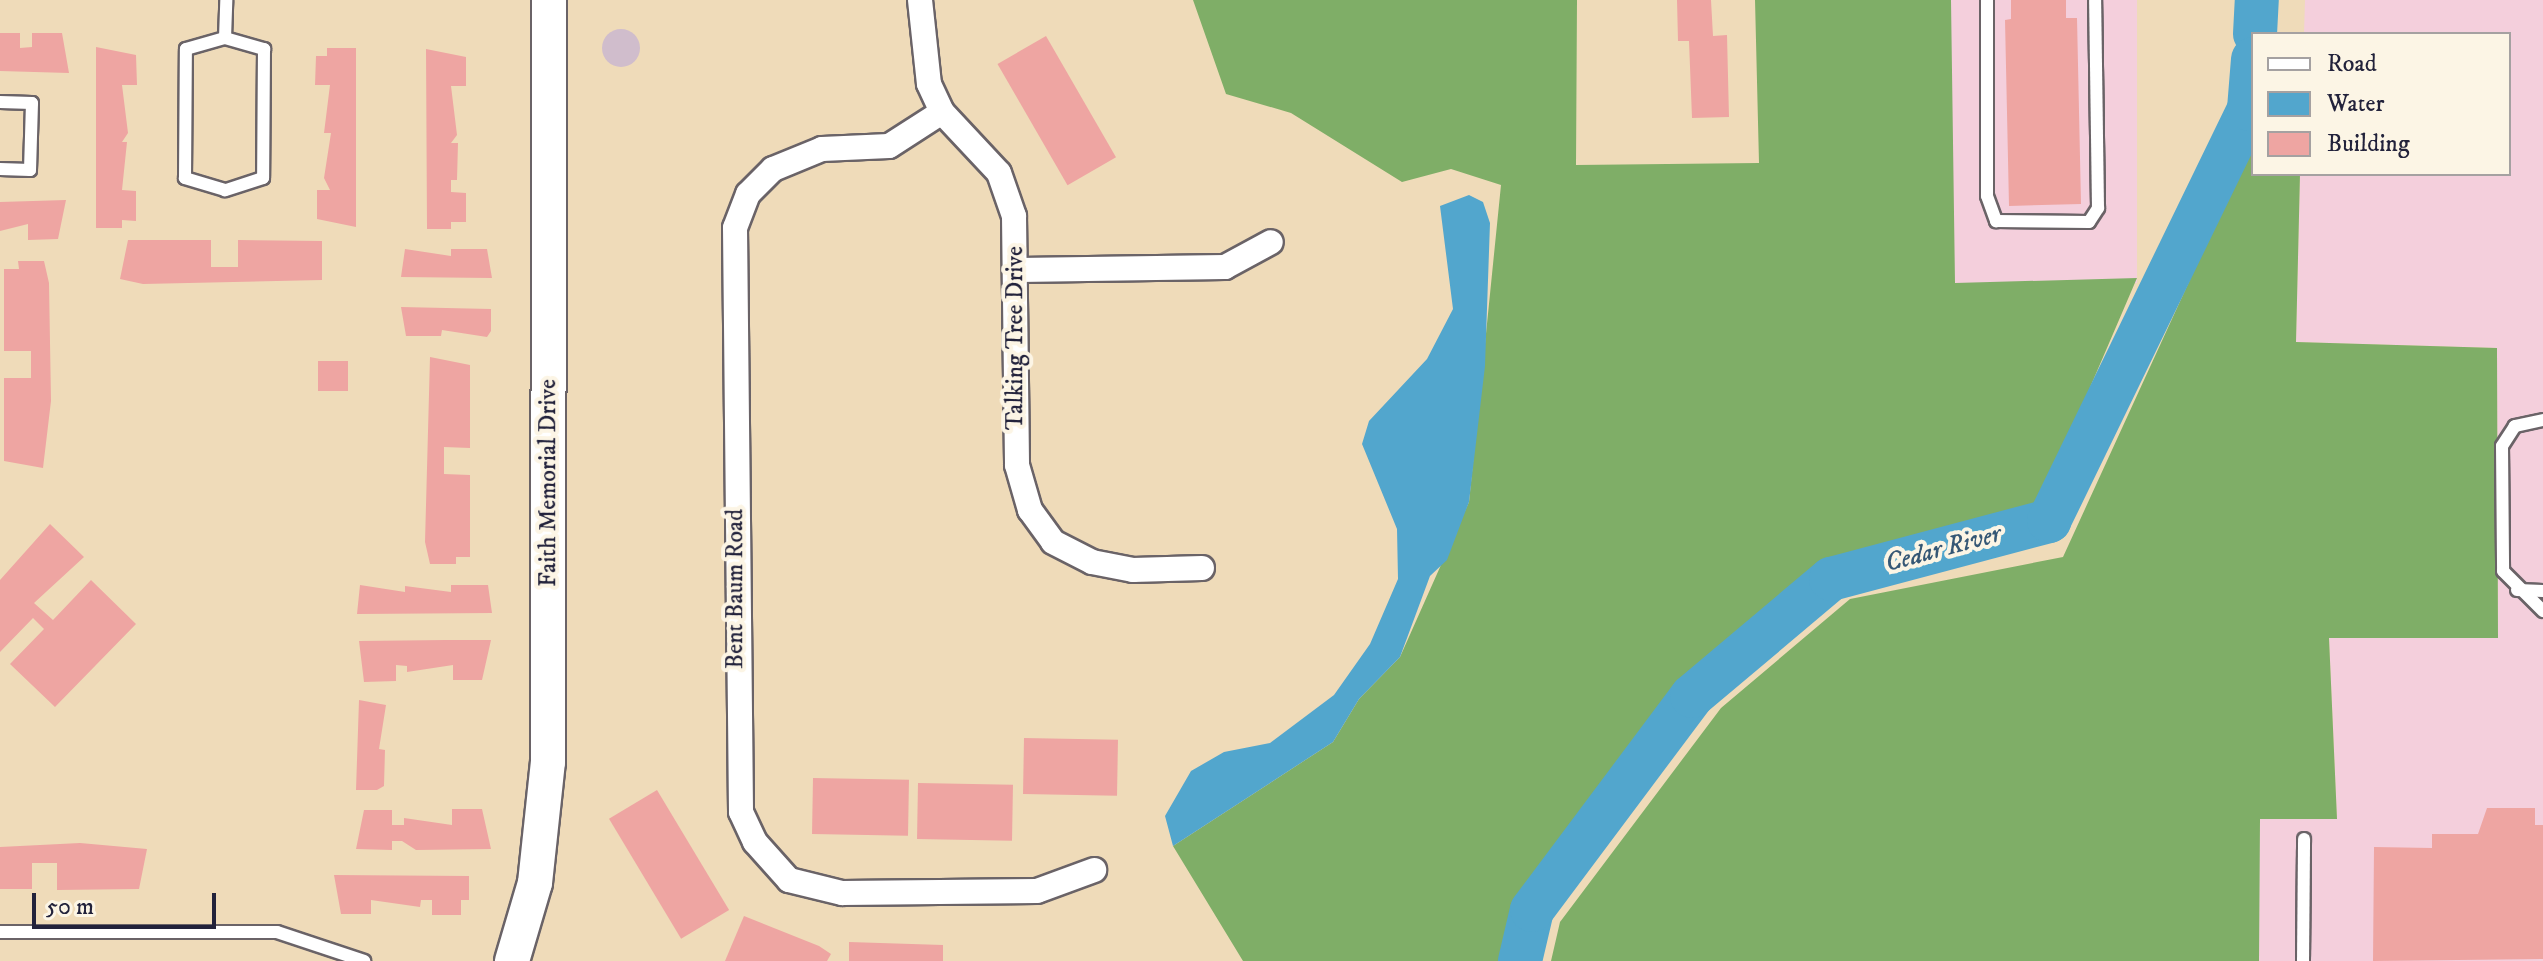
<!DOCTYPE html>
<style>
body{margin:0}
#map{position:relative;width:2543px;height:961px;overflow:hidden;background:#efdbb9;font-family:"IM FELL DW Pica",serif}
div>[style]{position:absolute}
.built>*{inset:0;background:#f4cfdc;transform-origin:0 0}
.industrial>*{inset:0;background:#d0bdcc}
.round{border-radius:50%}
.forest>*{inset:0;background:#7fae67}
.water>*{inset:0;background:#52a6cd}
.river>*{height:44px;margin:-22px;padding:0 22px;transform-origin:22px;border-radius:22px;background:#52a6cd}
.building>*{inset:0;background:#eea5a2;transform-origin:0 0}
.roads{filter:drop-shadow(2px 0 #6a6367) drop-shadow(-2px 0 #6a6367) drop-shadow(0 2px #6a6367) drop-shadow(0 -2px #6a6367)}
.lane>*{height:12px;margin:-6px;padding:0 6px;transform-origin:6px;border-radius:6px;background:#fff}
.street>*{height:24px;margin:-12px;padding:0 12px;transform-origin:12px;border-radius:12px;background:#fff}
.secondary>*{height:34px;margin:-17px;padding:0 17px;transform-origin:17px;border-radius:17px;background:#fff}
span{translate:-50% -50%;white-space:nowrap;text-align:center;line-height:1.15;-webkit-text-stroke:8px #fcf5e5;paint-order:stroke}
.street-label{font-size:24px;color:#22223b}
.water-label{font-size:26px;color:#355775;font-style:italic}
.legend{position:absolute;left:2251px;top:32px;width:260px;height:144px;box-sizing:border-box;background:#fcf5e5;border:2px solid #a5a1a1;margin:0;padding:10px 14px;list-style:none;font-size:24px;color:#22223b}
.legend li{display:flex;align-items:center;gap:16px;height:40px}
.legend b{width:40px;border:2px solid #a5a1a1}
.scale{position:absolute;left:32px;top:893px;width:184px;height:36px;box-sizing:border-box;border:4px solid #22223b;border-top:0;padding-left:10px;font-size:24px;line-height:28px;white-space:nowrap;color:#22223b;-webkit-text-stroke:6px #fcf5e5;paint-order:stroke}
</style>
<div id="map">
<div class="built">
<i style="left:1951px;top:0;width:186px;height:283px"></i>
<i style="clip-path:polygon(2305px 0,2543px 0,2543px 961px,2259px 961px,2259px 819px,2337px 819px,2329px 637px,2498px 637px,2497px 348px,2296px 342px,2300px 174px,2509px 174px,2509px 34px,2304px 34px)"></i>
</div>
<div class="industrial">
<i class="round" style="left:602px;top:29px;width:38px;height:38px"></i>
</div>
<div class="forest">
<i style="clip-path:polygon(1193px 0,1577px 0,1576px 165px,1759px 163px,1755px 0,1951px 0,1955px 283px,2137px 278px,2040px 504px,1825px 567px,1683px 686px,1515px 905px,1502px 961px,1243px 961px,1173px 846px,1333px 742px,1359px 699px,1400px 657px,1469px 502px,1501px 185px,1451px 169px,1402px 182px,1291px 113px,1226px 94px)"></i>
<i style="clip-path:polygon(2253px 142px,2253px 174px,2300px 174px,2296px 342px,2497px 348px,2498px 638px,2329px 638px,2337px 819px,2260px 819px,2259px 961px,1551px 961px,1560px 922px,1721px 708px,1850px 599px,2063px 557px)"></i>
</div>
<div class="water">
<i style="clip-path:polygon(1469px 195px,1483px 202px,1490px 223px,1485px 366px,1469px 502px,1447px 560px,1430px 576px,1400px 657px,1359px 699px,1333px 742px,1173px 846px,1165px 816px,1191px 771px,1224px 752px,1270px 743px,1334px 695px,1370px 644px,1398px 579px,1397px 529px,1362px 444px,1369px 421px,1427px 359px,1453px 309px,1440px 206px)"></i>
</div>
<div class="river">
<i style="left:2255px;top:34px;width:34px;rotate:-87deg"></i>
<i style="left:1520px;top:961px;width:52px;rotate:-76.8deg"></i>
<i style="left:1532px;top:910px;width:267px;rotate:-53.2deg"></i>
<i style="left:1692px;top:696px;width:182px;rotate:-40.1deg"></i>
<i style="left:1831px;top:579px;width:226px;rotate:-14.9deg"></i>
<i style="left:2049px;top:521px;width:458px;rotate:-64.1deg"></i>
<i style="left:2249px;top:109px;width:50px;rotate:-85.4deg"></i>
</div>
<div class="building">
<i style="clip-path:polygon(1677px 0,1711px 0,1713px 36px,1727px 35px,1729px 117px,1692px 118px,1689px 41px,1678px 41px)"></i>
<i style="clip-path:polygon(2011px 0,2066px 0,2066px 18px,2077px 18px,2081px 204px,2009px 206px,2005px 20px,2011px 19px)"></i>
<i style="clip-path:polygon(0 33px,20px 33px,20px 48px,32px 47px,32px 33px,62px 33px,69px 73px,0 71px)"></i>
<i style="left:1046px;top:36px;width:140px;height:56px;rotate:60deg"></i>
<i style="clip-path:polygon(96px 47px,136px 55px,137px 85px,122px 85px,128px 133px,122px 142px,127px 142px,122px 190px,136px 191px,136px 221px,122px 220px,122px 228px,96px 228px)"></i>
<i style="clip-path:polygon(327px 48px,356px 48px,356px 227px,317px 219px,317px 190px,330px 190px,324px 178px,331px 133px,324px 133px,330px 85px,315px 85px,316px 56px,327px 56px)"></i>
<i style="clip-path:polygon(426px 49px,466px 57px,466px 86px,451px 86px,457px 135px,451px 143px,458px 143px,457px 180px,451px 180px,451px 192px,466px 193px,466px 222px,451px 222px,451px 229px,427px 229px)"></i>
<i style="clip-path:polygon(66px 200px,58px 239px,28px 240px,28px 224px,0 231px,0 202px)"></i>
<i style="clip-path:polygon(128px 240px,211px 240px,211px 267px,238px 267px,238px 240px,322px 241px,322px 280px,143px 284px,120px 279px)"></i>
<i style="clip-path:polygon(405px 249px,451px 256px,451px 249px,487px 249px,492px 278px,401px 277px)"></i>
<i style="clip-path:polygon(18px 261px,44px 261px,49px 283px,51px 401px,43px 468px,4px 461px,4px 378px,31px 378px,31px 351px,4px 351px,4px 269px,19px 269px)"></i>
<i style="clip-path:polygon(401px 307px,491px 309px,491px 331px,487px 337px,442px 330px,441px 336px,406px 336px)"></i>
<i style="clip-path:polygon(430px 357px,470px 365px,470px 448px,444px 447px,444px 474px,470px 475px,470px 557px,456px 557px,456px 564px,430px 564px,425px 542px)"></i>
<i style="left:318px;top:361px;width:30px;height:30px"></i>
<i style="clip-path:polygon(50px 524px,84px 557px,34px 603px,53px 620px,91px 580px,136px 624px,55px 707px,10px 664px,44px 629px,33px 618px,0 652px,0 580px)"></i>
<i style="clip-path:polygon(360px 585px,405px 592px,405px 586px,451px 592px,451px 585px,488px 585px,492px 613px,357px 614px)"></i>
<i style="clip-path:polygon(446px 640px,491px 640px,482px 680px,453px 680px,453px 665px,407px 672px,407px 666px,396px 665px,396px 681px,364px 682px,359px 641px)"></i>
<i style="clip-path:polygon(359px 700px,386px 705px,379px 749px,385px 750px,384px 786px,377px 790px,356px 790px)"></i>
<i style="left:1024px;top:738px;width:94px;height:56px;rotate:1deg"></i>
<i style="left:813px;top:778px;width:96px;height:56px;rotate:1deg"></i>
<i style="left:918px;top:783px;width:95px;height:56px;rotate:1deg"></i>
<i style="left:657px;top:790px;width:140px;height:56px;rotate:59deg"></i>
<i style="clip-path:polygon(2487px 808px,2535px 808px,2535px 825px,2543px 825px,2543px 959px,2373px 961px,2374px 847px,2432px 848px,2432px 834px,2478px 834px)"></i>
<i style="clip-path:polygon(452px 809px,482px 809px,491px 849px,416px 850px,402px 841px,392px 841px,392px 850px,356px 849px,364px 810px,392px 810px,392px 825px,404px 825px,404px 818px,452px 825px)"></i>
<i style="clip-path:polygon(80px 843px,147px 849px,139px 889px,57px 890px,57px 863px,32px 863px,32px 889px,0 889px,0 847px)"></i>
<i style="clip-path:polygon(334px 875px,469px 876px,469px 900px,461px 900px,461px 915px,432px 915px,432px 900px,421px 900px,420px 907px,371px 900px,371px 914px,341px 914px)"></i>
<i style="clip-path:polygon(744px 916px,819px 946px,831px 954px,827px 961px,725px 961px)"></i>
<i style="clip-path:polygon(849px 942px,943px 945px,943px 961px,849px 961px)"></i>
</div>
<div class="roads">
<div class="lane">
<i style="left:1987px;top:0;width:196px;rotate:90deg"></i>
<i style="left:1987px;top:196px;width:27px;rotate:70deg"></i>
<i style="left:1996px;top:221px;width:93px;rotate:0.6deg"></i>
<i style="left:2089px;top:222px;width:17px;rotate:-57deg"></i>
<i style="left:2098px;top:208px;width:208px;rotate:-90.8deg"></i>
<i style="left:225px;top:38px;width:41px;rotate:15.8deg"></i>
<i style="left:264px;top:49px;width:129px;rotate:90.4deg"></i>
<i style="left:263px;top:178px;width:40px;rotate:162deg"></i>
<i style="left:225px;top:190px;width:42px;rotate:-163.3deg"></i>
<i style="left:185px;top:178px;width:129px;rotate:-89.6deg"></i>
<i style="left:186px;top:49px;width:41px;rotate:-15.8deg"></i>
<i style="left:225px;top:38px;width:38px;rotate:-88deg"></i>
<i style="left:0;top:102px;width:32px;rotate:2deg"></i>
<i style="left:32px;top:103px;width:67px;rotate:91.7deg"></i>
<i style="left:30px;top:170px;width:30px;rotate:-178deg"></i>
<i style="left:2543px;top:420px;width:29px;rotate:168deg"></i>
<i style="left:2515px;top:426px;width:24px;rotate:123deg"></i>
<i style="left:2502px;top:446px;width:125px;rotate:89.5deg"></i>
<i style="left:2503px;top:571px;width:57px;rotate:45deg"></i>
<i style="left:2517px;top:590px;width:26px;rotate:2deg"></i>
<i style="left:0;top:932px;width:277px"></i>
<i style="left:277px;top:932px;width:92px;rotate:18.4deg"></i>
<i style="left:2303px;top:961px;width:122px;rotate:-89.5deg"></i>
</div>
<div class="street">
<i style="left:920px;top:0;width:84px;rotate:83.9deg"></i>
<i style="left:929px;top:84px;width:31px;rotate:65deg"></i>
<i style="left:942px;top:112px;width:83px;rotate:46.9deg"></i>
<i style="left:999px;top:173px;width:46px;rotate:70.8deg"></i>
<i style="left:1014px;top:216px;width:249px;rotate:89.3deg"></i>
<i style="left:1017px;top:465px;width:47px;rotate:73.9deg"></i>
<i style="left:1030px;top:510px;width:39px;rotate:54deg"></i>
<i style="left:1053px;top:542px;width:44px;rotate:27.1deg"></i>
<i style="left:1092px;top:562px;width:42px;rotate:11deg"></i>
<i style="left:1133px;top:570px;width:69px;rotate:-1.7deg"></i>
<i style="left:942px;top:112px;width:63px;rotate:147.3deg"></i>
<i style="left:889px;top:146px;width:67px;rotate:177.4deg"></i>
<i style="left:822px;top:149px;width:53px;rotate:157.8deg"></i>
<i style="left:773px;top:169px;width:35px;rotate:135deg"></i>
<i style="left:748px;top:194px;width:36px;rotate:111deg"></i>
<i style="left:735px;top:228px;width:584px;rotate:89.41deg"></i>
<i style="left:741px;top:812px;width:33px;rotate:65deg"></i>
<i style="left:755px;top:842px;width:51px;rotate:48.2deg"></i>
<i style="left:789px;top:880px;width:55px;rotate:13.8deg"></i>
<i style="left:842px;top:893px;width:195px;rotate:-0.6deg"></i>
<i style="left:1037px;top:891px;width:61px;rotate:-20.2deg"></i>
<i style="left:1019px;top:270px;width:206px;rotate:-0.8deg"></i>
<i style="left:1225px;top:267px;width:52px;rotate:-28.5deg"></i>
</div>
<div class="secondary">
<i style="left:512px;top:961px;width:81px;rotate:-73.6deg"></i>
<i style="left:535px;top:883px;width:122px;rotate:-83.9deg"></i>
<i style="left:548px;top:762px;width:762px;rotate:-89.92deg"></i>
</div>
</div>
<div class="street-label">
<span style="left:1016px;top:338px;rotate:-90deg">Talking Tree Drive</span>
<span style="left:549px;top:483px;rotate:-90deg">Faith Memorial Drive</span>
<span style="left:736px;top:589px;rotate:-90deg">Bent Baum Road</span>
</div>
<div class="water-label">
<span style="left:1943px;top:549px;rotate:-15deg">Cedar River</span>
</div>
<ul class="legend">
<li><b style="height:10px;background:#fff"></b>Road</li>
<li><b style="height:22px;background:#52a6cd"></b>Water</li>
<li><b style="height:22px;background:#eea5a2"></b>Building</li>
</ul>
<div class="scale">50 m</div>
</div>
